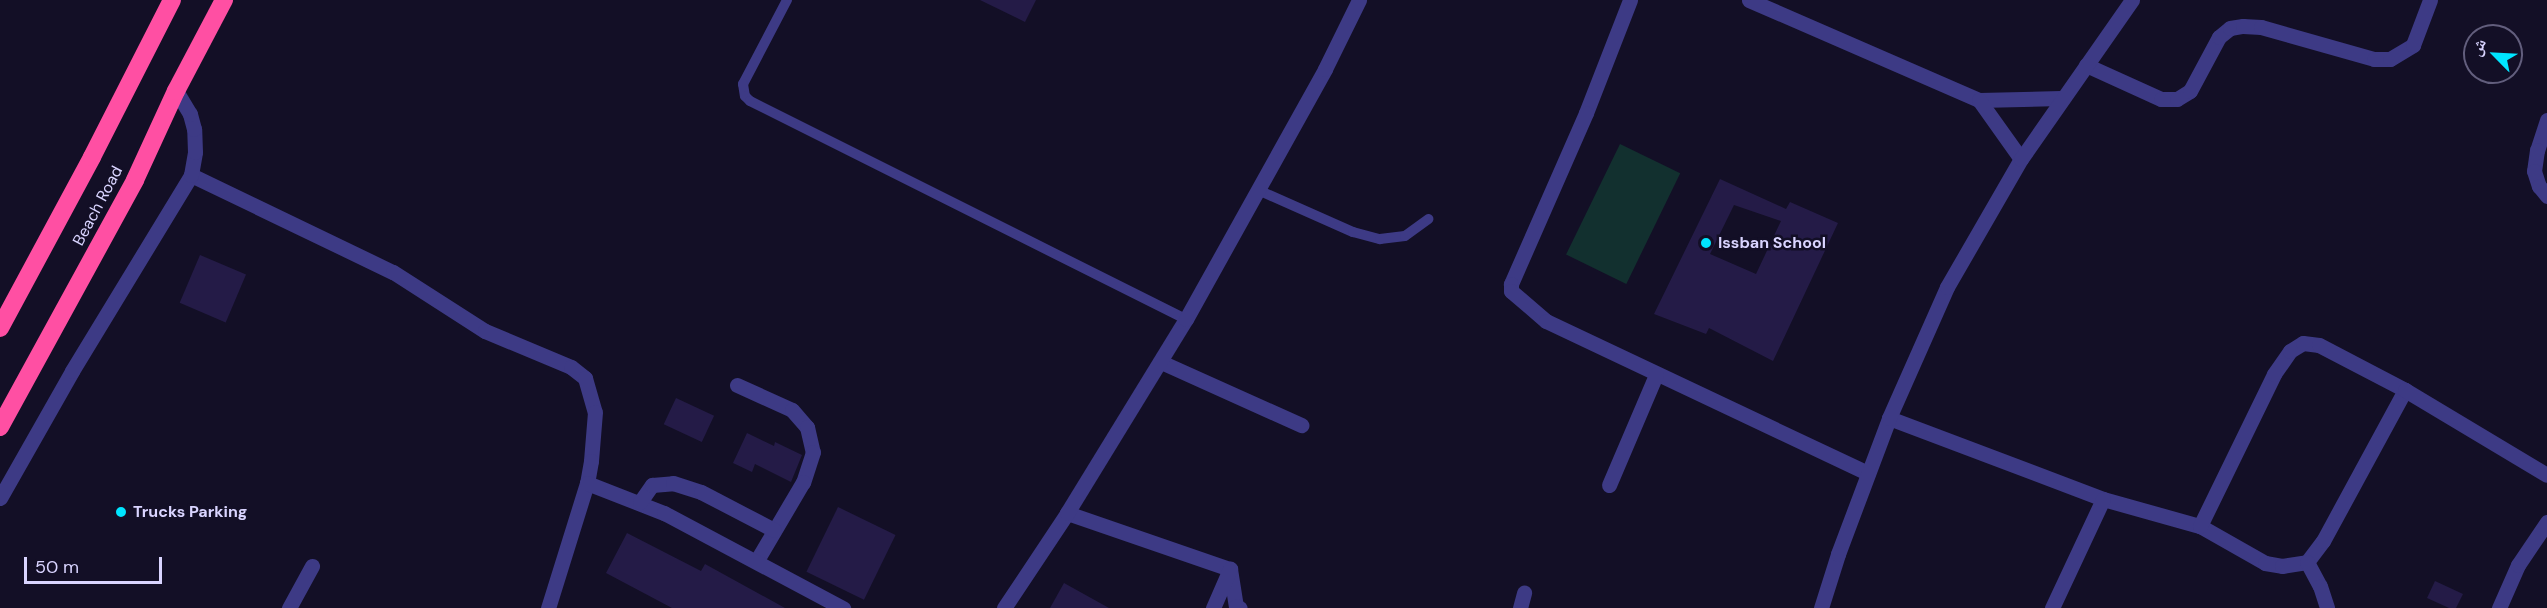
<!DOCTYPE html>
<meta charset="utf-8">
<style>
body{margin:0}
#map{position:relative;width:2547px;height:608px;overflow:hidden;background:#130f26;font-family:"DM Sans","Noto Naskh Arabic",sans-serif}
div>[style]{position:absolute}
.green>*{inset:0;background:#12302f;transform-origin:0 0}
.building>*{inset:0;background:#241b47;transform-origin:0 0}
.lane>*{height:10px;margin:-5px;padding:0 5px;transform-origin:5px;border-radius:5px;background:#3d3a85}
.street>*{height:15px;margin:-7.5px;padding:0 7.5px;transform-origin:7.5px;border-radius:7.5px;background:#3d3a85}
.highway>*{height:18px;margin:-9px;padding:0 9px;transform-origin:9px;border-radius:9px;background:#ff4fa3}
.dots>*{width:16px;height:16px;translate:-50% -50%;box-sizing:border-box;border:3px solid #130f26;border-radius:50%}
span{translate:-50% -50%;white-space:nowrap;text-align:center;line-height:1.15;-webkit-text-stroke:5px #130f26;paint-order:stroke}
.street-label{font-size:16px;color:#d9d4ff}
.poi-label{font-size:16px;color:#d9d4ff;font-weight:700}
.left{translate:0 -50%;text-align:left}
.north{position:absolute;left:2463px;top:24px;width:60px;height:60px;box-sizing:border-box;background:#130f26;border:2px solid #625e7d;border-radius:50%;rotate:294deg;font-size:16px;font-weight:700;line-height:24px;text-align:center;color:#d9d4ff}
.north::after{content:'';display:block;margin:auto;width:21px;height:27px;background:#00e5ff;clip-path:polygon(50% 0,100% 100%,50% 72%,0 100%)}
.scale{position:absolute;left:24px;top:557px;width:138px;height:27px;box-sizing:border-box;border:3px solid #d9d4ff;border-top:0;padding-left:8px;font-size:18px;line-height:21px;white-space:nowrap;color:#d9d4ff;-webkit-text-stroke:4px #130f26;paint-order:stroke}
</style>
<div id="map">
<div class="green">
<i style="left:1620px;top:144px;width:67px;height:123px;rotate:26deg"></i>
</div>
<div class="building">
<i style="clip-path:polygon(980px 0,1036px 0,1025px 22px)"></i>
<i style="clip-path:polygon(evenodd,1720px 179px,1786px 209px,1790px 202px,1838px 223px,1773px 361px,1709px 328px,1706px 334px,1654px 314px,1720px 179px,1734px 205px,1781px 221px,1756px 274px,1710px 254px,1734px 205px)"></i>
<i style="left:200px;top:255px;width:50px;height:52px;rotate:23deg"></i>
<i style="left:676px;top:398px;width:42px;height:29px;rotate:25deg"></i>
<i style="clip-path:polygon(747px 433px,774px 446px,775px 442px,802px 455px,791px 482px,755px 464px,752px 472px,733px 463px)"></i>
<i style="left:838px;top:507px;width:64px;height:72px;rotate:26deg"></i>
<i style="clip-path:polygon(627px 533px,701px 571px,705px 564px,785px 608px,672px 608px,606px 573px)"></i>
<i style="clip-path:polygon(2435px 581px,2463px 594px,2456px 608px,2449px 608px,2427px 598px)"></i>
<i style="clip-path:polygon(1064px 583px,1109px 608px,1050px 608px)"></i>
</div>
<div class="lane">
<i style="left:787px;top:0;width:95px;rotate:117.6deg"></i>
<i style="left:743px;top:84px;width:12px;rotate:81deg"></i>
<i style="left:745px;top:96px;width:7px;rotate:45deg"></i>
<i style="left:750px;top:101px;width:487px;rotate:26.6deg"></i>
<i style="left:1258px;top:190px;width:104px;rotate:23.9deg"></i>
<i style="left:1353px;top:232px;width:28px;rotate:15deg"></i>
<i style="left:1380px;top:239px;width:25px;rotate:-7deg"></i>
<i style="left:1405px;top:236px;width:29px;rotate:-36deg"></i>
</div>
<div class="street">
<i style="left:1630px;top:0;width:121px;rotate:111.3deg"></i>
<i style="left:1586px;top:113px;width:187px;rotate:113.7deg"></i>
<i style="left:1511px;top:284px;width:7px;rotate:90deg"></i>
<i style="left:1511px;top:291px;width:46px;rotate:40.6deg"></i>
<i style="left:1546px;top:321px;width:356px;rotate:25.3deg"></i>
<i style="left:1749px;top:0;width:251px;rotate:23.5deg"></i>
<i style="left:1979px;top:100px;width:82px;rotate:-1.4deg"></i>
<i style="left:2086px;top:65px;width:82px;rotate:24.4deg"></i>
<i style="left:2161px;top:99px;width:16px"></i>
<i style="left:2177px;top:99px;width:15px;rotate:-32deg"></i>
<i style="left:2190px;top:91px;width:61px;rotate:-61.8deg"></i>
<i style="left:2219px;top:37px;width:14px;rotate:-39deg"></i>
<i style="left:2230px;top:28px;width:13px;rotate:-9deg"></i>
<i style="left:2243px;top:26px;width:18px;rotate:3deg"></i>
<i style="left:2261px;top:27px;width:117px;rotate:15.8deg"></i>
<i style="left:2374px;top:59px;width:16px"></i>
<i style="left:2390px;top:59px;width:27px;rotate:-31deg"></i>
<i style="left:2413px;top:45px;width:48px;rotate:-69.3deg"></i>
<i style="left:1979px;top:100px;width:72px;rotate:54.6deg"></i>
<i style="left:2547px;top:120px;width:32px;rotate:108deg"></i>
<i style="left:2537px;top:150px;width:21px;rotate:98deg"></i>
<i style="left:2534px;top:171px;width:16px;rotate:72deg"></i>
<i style="left:2539px;top:186px;width:13px;rotate:51deg"></i>
<i style="left:191px;top:175px;width:224px;rotate:25.7deg"></i>
<i style="left:393px;top:272px;width:109px;rotate:32.7deg"></i>
<i style="left:485px;top:331px;width:93px;rotate:22.7deg"></i>
<i style="left:571px;top:367px;width:18px;rotate:38deg"></i>
<i style="left:585px;top:378px;width:35px;rotate:74deg"></i>
<i style="left:595px;top:412px;width:49px;rotate:94.7deg"></i>
<i style="left:591px;top:461px;width:22px;rotate:100deg"></i>
<i style="left:587px;top:483px;width:131px;rotate:107.3deg"></i>
<i style="left:1161px;top:362px;width:154px;rotate:24.2deg"></i>
<i style="left:737px;top:385px;width:60px;rotate:24.4deg"></i>
<i style="left:792px;top:410px;width:23px;rotate:49deg"></i>
<i style="left:807px;top:427px;width:26px;rotate:77deg"></i>
<i style="left:813px;top:452px;width:32px;rotate:108deg"></i>
<i style="left:803px;top:482px;width:91px;rotate:120.5deg"></i>
<i style="left:1889px;top:418px;width:229px;rotate:20.7deg"></i>
<i style="left:2103px;top:499px;width:101px;rotate:15.6deg"></i>
<i style="left:2200px;top:526px;width:75px;rotate:29.6deg"></i>
<i style="left:2265px;top:563px;width:17px;rotate:10deg"></i>
<i style="left:2282px;top:566px;width:25px;rotate:-9deg"></i>
<i style="left:2307px;top:562px;width:26px;rotate:-53deg"></i>
<i style="left:2323px;top:541px;width:172px;rotate:-61.5deg"></i>
<i style="left:587px;top:483px;width:83px;rotate:21.3deg"></i>
<i style="left:664px;top:513px;width:203px;rotate:28deg"></i>
<i style="left:1609px;top:485px;width:120px;rotate:-66.9deg"></i>
<i style="left:0;top:498px;width:146px;rotate:-60.4deg"></i>
<i style="left:72px;top:371px;width:229px;rotate:-58.7deg"></i>
<i style="left:191px;top:175px;width:23px;rotate:-80deg"></i>
<i style="left:195px;top:152px;width:23px;rotate:-92deg"></i>
<i style="left:194px;top:129px;width:16px;rotate:-105deg"></i>
<i style="left:190px;top:114px;width:27px;rotate:-121deg"></i>
<i style="left:640px;top:502px;width:21px;rotate:-55deg"></i>
<i style="left:652px;top:485px;width:21px;rotate:-5deg"></i>
<i style="left:673px;top:483px;width:29px;rotate:18deg"></i>
<i style="left:701px;top:492px;width:82px;rotate:27.5deg"></i>
<i style="left:1067px;top:513px;width:172px;rotate:19deg"></i>
<i style="left:1230px;top:569px;width:37px;rotate:81deg"></i>
<i style="left:1236px;top:606px;width:4px;rotate:27deg"></i>
<i style="left:2200px;top:526px;width:169px;rotate:-64deg"></i>
<i style="left:2274px;top:374px;width:28px;rotate:-55deg"></i>
<i style="left:2290px;top:351px;width:15px;rotate:-32deg"></i>
<i style="left:2303px;top:343px;width:16px;rotate:7deg"></i>
<i style="left:2319px;top:345px;width:97px;rotate:27.6deg"></i>
<i style="left:2405px;top:390px;width:165px;rotate:30.9deg"></i>
<i style="left:2307px;top:562px;width:27px;rotate:62deg"></i>
<i style="left:2320px;top:586px;width:23px;rotate:72deg"></i>
<i style="left:289px;top:608px;width:48px;rotate:-61.3deg"></i>
<i style="left:1004px;top:608px;width:114px;rotate:-56.4deg"></i>
<i style="left:1067px;top:513px;width:228px;rotate:-58.5deg"></i>
<i style="left:1186px;top:319px;width:286px;rotate:-60.9deg"></i>
<i style="left:1325px;top:69px;width:77px;rotate:-63.8deg"></i>
<i style="left:1213px;top:608px;width:43px;rotate:-66.4deg"></i>
<i style="left:1520px;top:608px;width:16px;rotate:-75deg"></i>
<i style="left:1821px;top:608px;width:57px;rotate:-72.5deg"></i>
<i style="left:1838px;top:554px;width:145px;rotate:-69.4deg"></i>
<i style="left:1889px;top:418px;width:143px;rotate:-66.1deg"></i>
<i style="left:1947px;top:287px;width:148px;rotate:-60deg"></i>
<i style="left:2021px;top:159px;width:194px;rotate:-55.1deg"></i>
<i style="left:2052px;top:608px;width:120px;rotate:-64.9deg"></i>
<i style="left:2499px;top:608px;width:47px;rotate:-66.2deg"></i>
<i style="left:2518px;top:565px;width:52px;rotate:-56deg"></i>
</div>
<div class="highway">
<i style="left:0;top:328px;width:194px;rotate:-61.7deg"></i>
<i style="left:92px;top:157px;width:176px;rotate:-63deg"></i>
<i style="left:0;top:427px;width:281px;rotate:-61.3deg"></i>
<i style="left:135px;top:180px;width:98px;rotate:-65.3deg"></i>
<i style="left:176px;top:91px;width:103px;rotate:-62.2deg"></i>
</div>
<div class="dots">
<i style="left:1706px;top:243px;background:#00e5ff"></i>
<i style="left:121px;top:512px;background:#00e5ff"></i>
</div>
<div class="street-label">
<span style="left:98px;top:206px;rotate:-62deg">Beach Road</span>
</div>
<div class="poi-label">
<span class="left" style="left:1718px;top:243px">Issban School</span>
<span class="left" style="left:133px;top:512px">Trucks Parking</span>
</div>
<div class="north">ش</div>
<div class="scale">50 m</div>
</div>
